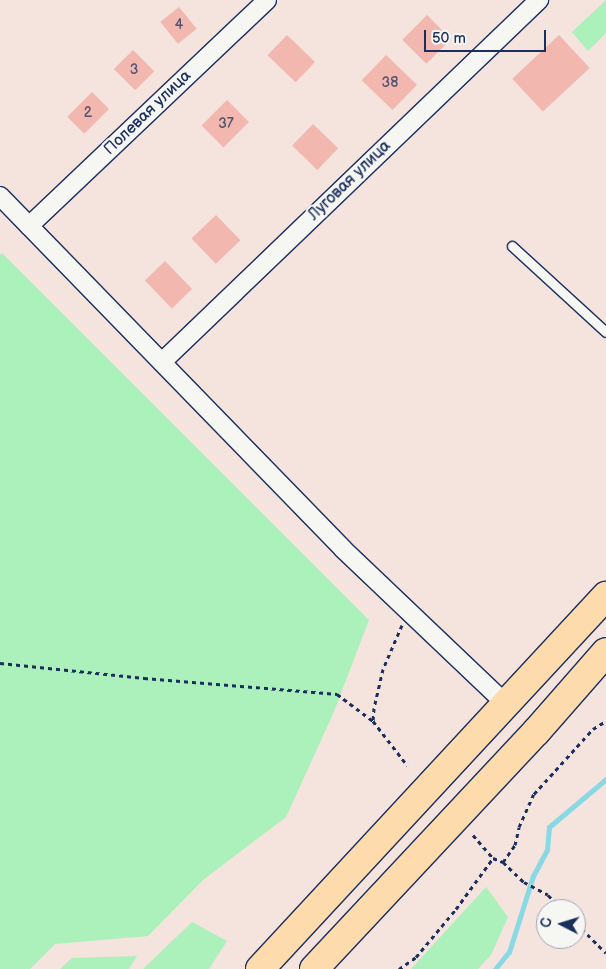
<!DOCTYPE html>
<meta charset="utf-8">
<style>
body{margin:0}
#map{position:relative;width:606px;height:969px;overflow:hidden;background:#f5e3de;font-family:"Balsamiq Sans",sans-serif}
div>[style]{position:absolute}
.green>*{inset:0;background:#acf0bb}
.stream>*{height:5px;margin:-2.5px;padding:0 2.5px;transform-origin:2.5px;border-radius:2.5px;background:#89d9e5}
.building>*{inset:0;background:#f2b7ae;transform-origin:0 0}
.path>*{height:3px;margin-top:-1.5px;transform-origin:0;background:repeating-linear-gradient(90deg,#1b2f5e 0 4px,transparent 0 8px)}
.roads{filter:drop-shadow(1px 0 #1b2f5e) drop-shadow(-1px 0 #1b2f5e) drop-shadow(0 1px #1b2f5e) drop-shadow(0 -1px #1b2f5e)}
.lane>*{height:9px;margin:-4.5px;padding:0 4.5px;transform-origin:4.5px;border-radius:4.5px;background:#f6f6f2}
.street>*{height:18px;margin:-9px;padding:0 9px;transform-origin:9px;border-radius:9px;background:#f6f6f2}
.primary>*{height:28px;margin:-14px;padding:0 14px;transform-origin:14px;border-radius:14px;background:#fedbac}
span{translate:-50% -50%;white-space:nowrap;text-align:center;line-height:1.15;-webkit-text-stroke:4.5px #f6f6f2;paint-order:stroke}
.number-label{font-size:14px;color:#515172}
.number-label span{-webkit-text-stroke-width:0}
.street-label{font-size:16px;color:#1b2f5e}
.north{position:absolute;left:536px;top:899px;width:50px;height:50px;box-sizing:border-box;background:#f6f6f2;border:1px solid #9ea6b7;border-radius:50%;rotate:275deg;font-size:14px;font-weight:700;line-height:20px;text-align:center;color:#1b2f5e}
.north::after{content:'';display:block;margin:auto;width:18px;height:22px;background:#1b2f5e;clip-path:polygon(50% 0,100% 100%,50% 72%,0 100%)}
.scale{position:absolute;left:424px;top:30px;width:122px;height:22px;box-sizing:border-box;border:2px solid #1b2f5e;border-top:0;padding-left:6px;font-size:15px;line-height:18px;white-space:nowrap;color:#1b2f5e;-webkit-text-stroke:4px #f6f6f2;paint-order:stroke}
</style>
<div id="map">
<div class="green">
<i style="clip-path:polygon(606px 0,606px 33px,588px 51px,572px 32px)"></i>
<i style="clip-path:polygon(2px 253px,369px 620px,333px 714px,286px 817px,203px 880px,148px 936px,55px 944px,30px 969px,0 969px,0 255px)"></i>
<i style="clip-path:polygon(486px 887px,508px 917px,491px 955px,478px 969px,411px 969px)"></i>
<i style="clip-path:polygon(192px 922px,227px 941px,209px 969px,143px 969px)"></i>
<i style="clip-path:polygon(137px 956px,129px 969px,60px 969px,72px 958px)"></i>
</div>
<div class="stream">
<i style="left:495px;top:969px;width:22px;rotate:-51deg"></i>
<i style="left:509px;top:952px;width:80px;rotate:-72.5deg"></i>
<i style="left:533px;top:876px;width:30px;rotate:-62deg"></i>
<i style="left:547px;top:850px;width:23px;rotate:-85deg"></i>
<i style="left:549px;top:827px;width:75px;rotate:-40.1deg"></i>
</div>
<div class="building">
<i style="left:179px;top:7px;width:28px;height:24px;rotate:51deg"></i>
<i style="left:427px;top:15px;width:34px;height:35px;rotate:45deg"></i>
<i style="left:287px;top:35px;width:39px;height:28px;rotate:44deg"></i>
<i style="left:559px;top:35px;width:45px;height:64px;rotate:47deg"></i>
<i style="left:133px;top:50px;width:30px;height:27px;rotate:45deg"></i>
<i style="left:386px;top:55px;width:43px;height:35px;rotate:44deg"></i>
<i style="left:92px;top:92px;width:24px;height:35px;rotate:45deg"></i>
<i style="left:227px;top:100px;width:31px;height:36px;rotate:45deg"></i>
<i style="left:313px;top:124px;width:35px;height:30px;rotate:44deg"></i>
<i style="left:216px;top:215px;width:35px;height:34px;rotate:46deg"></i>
<i style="left:165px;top:261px;width:39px;height:28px;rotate:46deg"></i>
</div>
<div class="path">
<i style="left:402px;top:625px;width:48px;rotate:113.4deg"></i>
<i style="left:383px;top:669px;width:40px;rotate:103deg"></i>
<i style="left:374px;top:708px;width:13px;rotate:94deg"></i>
<i style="left:373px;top:721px;width:56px;rotate:52.3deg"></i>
<i style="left:0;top:663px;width:145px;rotate:5.9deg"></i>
<i style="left:144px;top:678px;width:194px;rotate:4.7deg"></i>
<i style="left:337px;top:694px;width:45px;rotate:36.9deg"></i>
<i style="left:473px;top:835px;width:30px;rotate:49deg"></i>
<i style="left:493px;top:858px;width:11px;rotate:22deg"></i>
<i style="left:503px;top:862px;width:29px;rotate:44deg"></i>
<i style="left:524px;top:882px;width:27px;rotate:28deg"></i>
<i style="left:548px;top:895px;width:20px;rotate:45deg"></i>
<i style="left:503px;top:862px;width:21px;rotate:-55deg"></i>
<i style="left:515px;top:845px;width:18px;rotate:-77deg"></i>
<i style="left:519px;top:827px;width:36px;rotate:-66deg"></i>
<i style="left:534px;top:794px;width:88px;rotate:-47.8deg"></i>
<i style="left:593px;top:729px;width:15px;rotate:-32deg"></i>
<i style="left:576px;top:923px;width:42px;rotate:45deg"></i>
<i style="left:399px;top:969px;width:21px;rotate:-35deg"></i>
<i style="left:416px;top:957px;width:62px;rotate:-50.2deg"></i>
<i style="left:456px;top:909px;width:63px;rotate:-54deg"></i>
</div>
<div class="roads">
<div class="lane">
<i style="left:512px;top:246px;width:127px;rotate:42.5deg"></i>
</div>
<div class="street">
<i style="left:0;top:196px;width:492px;rotate:45.8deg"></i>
<i style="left:343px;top:549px;width:226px;rotate:43.6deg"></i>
<i style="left:29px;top:226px;width:328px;rotate:-43.5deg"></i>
<i style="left:162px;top:362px;width:523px;rotate:-43.84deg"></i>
</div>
<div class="primary">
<i style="left:260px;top:969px;width:509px;rotate:-47.15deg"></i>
<i style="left:314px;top:969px;width:325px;rotate:-46.9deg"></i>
<i style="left:536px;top:732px;width:106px;rotate:-48.8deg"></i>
</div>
</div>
<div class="number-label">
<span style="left:179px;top:25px">4</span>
<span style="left:134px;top:70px">3</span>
<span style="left:390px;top:83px">38</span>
<span style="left:88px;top:113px">2</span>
<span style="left:226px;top:124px">37</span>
</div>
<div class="street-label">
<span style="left:148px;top:113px;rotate:-44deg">Полевая улица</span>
<span style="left:350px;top:181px;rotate:-44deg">Луговая улица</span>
</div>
<div class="north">С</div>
<div class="scale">50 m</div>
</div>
